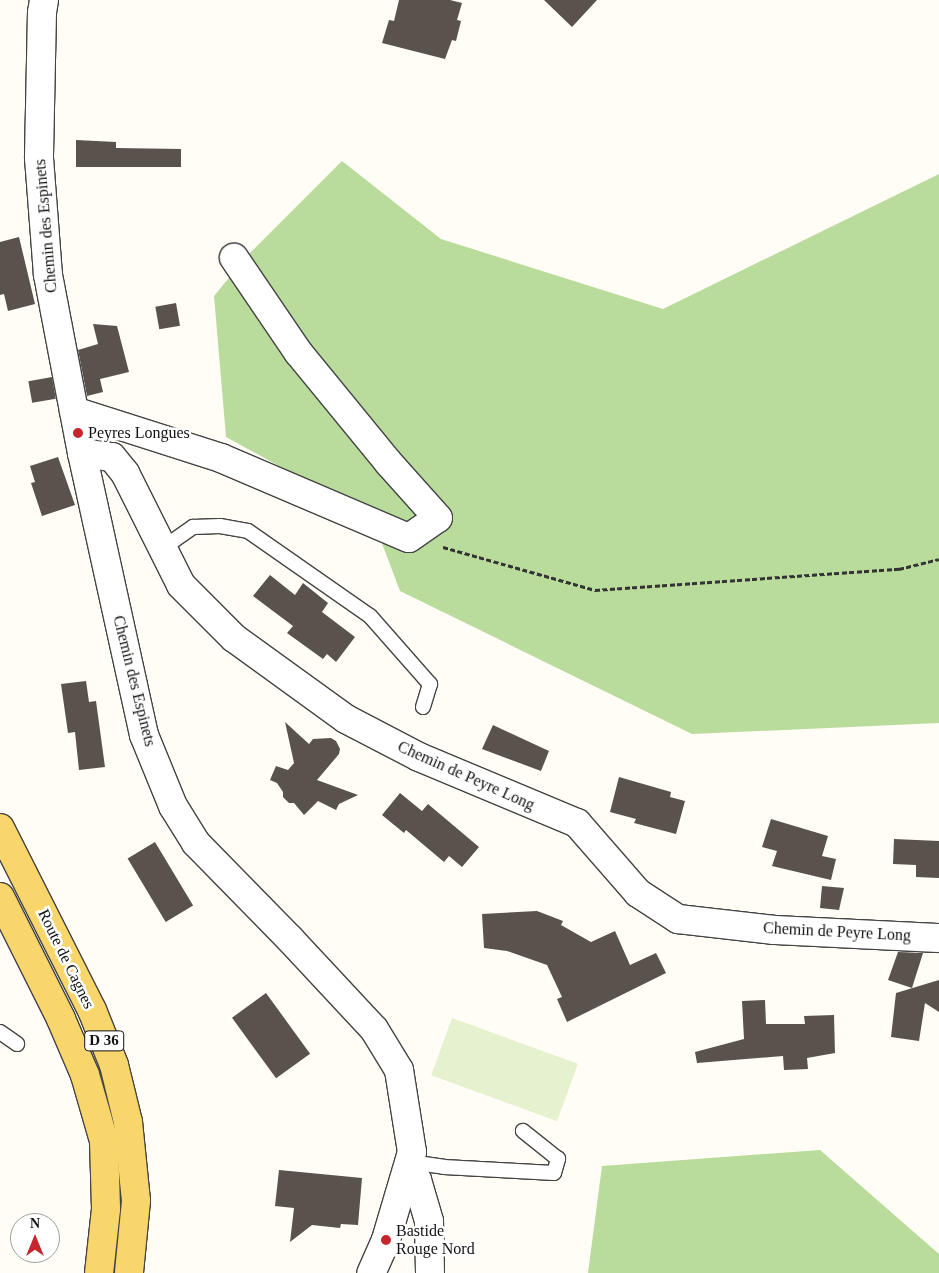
<!DOCTYPE html>
<style>
body{margin:0}
#map{position:relative;width:939px;height:1273px;overflow:hidden;background:#fffdf5;font-family:"Times New Roman",serif}
div>[style]{position:absolute}
.forest>*{inset:0;background:#b9dc9c}
.pitch>*{inset:0;background:#e6f2cf;transform-origin:0 0}
.building>*{inset:0;background:#5a524d;transform-origin:0 0}
.path>*{height:3px;margin-top:-1.5px;transform-origin:0;background:repeating-linear-gradient(90deg,#333 0 5px,transparent 0 7.5px)}
.roads{filter:drop-shadow(1px 0 #444) drop-shadow(-1px 0 #444) drop-shadow(0 1px #444) drop-shadow(0 -1px #444)}
.service>*{height:14px;margin:-7px;padding:0 7px;transform-origin:7px;border-radius:7px;background:#fff}
.minor>*{height:28px;margin:-14px;padding:0 14px;transform-origin:14px;border-radius:14px;background:#fff}
.tertiary>*{height:28px;margin:-14px;padding:0 14px;transform-origin:14px;border-radius:14px;background:#fff}
.primary>*{height:28px;margin:-14px;padding:0 14px;transform-origin:14px;border-radius:14px;background:#f9d66b}
.dots>*{width:14px;height:14px;translate:-50% -50%;box-sizing:border-box;border:2px solid #fff;border-radius:50%}
span{translate:-50% -50%;white-space:nowrap;text-align:center;line-height:1.15;-webkit-text-stroke:5px #fff;paint-order:stroke}
.shield-label span{padding:1px 4px;background:#fff;border:1px solid;border-radius:4px;-webkit-text-stroke-width:0}
.shield-label{font-size:15px;color:#111;font-weight:700}
.street-label{font-size:16px;color:#111}
.poi-label{font-size:16px;color:#111}
.left{translate:0 -50%;text-align:left}
.north{position:absolute;left:10px;top:1213px;width:50px;height:50px;box-sizing:border-box;background:#fff;border:1px solid #a0a0a0;border-radius:50%;rotate:0deg;font-size:14px;font-weight:700;line-height:20px;text-align:center;color:#111}
.north::after{content:'';display:block;margin:auto;width:18px;height:22px;background:#c4262e;clip-path:polygon(50% 0,100% 100%,50% 72%,0 100%)}
</style>
<div id="map">
<div class="forest">
<i style="clip-path:polygon(342px 161px,441px 239px,663px 309px,939px 174px,939px 723px,692px 734px,400px 591px,372px 517px,226px 437px,214px 296px,247px 256px)"></i>
<i style="clip-path:polygon(820px 1150px,939px 1254px,939px 1273px,588px 1273px,602px 1166px)"></i>
</div>
<div class="pitch">
<i style="left:452px;top:1018px;width:134px;height:61px;rotate:20deg"></i>
</div>
<div class="building">
<i style="clip-path:polygon(399px 0,450px 0,462px 3px,457px 20px,461px 21px,456px 41px,452px 40px,445px 59px,382px 43px,389px 20px,394px 21px)"></i>
<i style="clip-path:polygon(544px 0,597px 0,572px 27px)"></i>
<i style="clip-path:polygon(76px 140px,116px 142px,116px 148px,181px 149px,181px 167px,76px 167px)"></i>
<i style="clip-path:polygon(19px 237px,35px 304px,8px 311px,4px 294px,0 295px,0 242px)"></i>
<i style="left:176px;top:303px;width:23px;height:21px;rotate:80deg"></i>
<i style="clip-path:polygon(93px 324px,117px 326px,129px 372px,100px 379px,103px 392px,87px 396px,78px 350px,98px 344px)"></i>
<i style="left:52px;top:377px;width:22px;height:24px;rotate:80deg"></i>
<i style="clip-path:polygon(58px 457px,75px 505px,42px 516px,31px 483px,35px 482px,30px 466px)"></i>
<i style="clip-path:polygon(270px 575px,295px 595px,303px 583px,328px 603px,322px 612px,355px 637px,336px 662px,327px 654px,323px 659px,287px 633px,293px 626px,253px 596px)"></i>
<i style="clip-path:polygon(86px 681px,89px 702px,96px 701px,105px 767px,79px 770px,75px 732px,68px 733px,61px 684px)"></i>
<i style="clip-path:polygon(285px 722px,309px 744px,313px 739px,331px 738px,336px 741px,340px 749px,339px 754px,317px 780px,358px 795px,339px 804px,336px 810px,318px 801px,304px 815px,294px 803px,289px 803px,283px 797px,283px 792px,277px 783px,270px 780px,276px 766px,288px 770px,294px 763px)"></i>
<i style="clip-path:polygon(493px 725px,549px 751px,541px 771px,482px 749px)"></i>
<i style="clip-path:polygon(619px 777px,671px 792px,670px 797px,685px 801px,676px 834px,634px 823px,636px 819px,610px 812px)"></i>
<i style="clip-path:polygon(400px 793px,422px 811px,428px 804px,479px 847px,462px 867px,449px 856px,444px 862px,406px 830px,404px 833px,382px 815px)"></i>
<i style="clip-path:polygon(771px 819px,828px 836px,822px 856px,836px 859px,831px 880px,772px 866px,777px 851px,762px 847px)"></i>
<i style="clip-path:polygon(894px 839px,939px 841px,939px 878px,916px 877px,916px 865px,893px 864px)"></i>
<i style="left:155px;top:842px;width:74px;height:32px;rotate:59deg"></i>
<i style="clip-path:polygon(822px 886px,844px 888px,839px 910px,820px 908px)"></i>
<i style="clip-path:polygon(537px 911px,563px 921px,561px 925px,591px 942px,615px 931px,630px 965px,656px 953px,666px 973px,567px 1022px,557px 999px,562px 997px,547px 965px,507px 951px,484px 948px,482px 914px)"></i>
<i style="clip-path:polygon(898px 952px,923px 953px,912px 988px,888px 980px)"></i>
<i style="clip-path:polygon(939px 980px,939px 1012px,925px 1003px,919px 1041px,891px 1037px,896px 993px)"></i>
<i style="left:266px;top:993px;width:75px;height:42px;rotate:54deg"></i>
<i style="clip-path:polygon(765px 1000px,766px 1024px,805px 1024px,804px 1016px,834px 1015px,835px 1053px,807px 1058px,808px 1069px,784px 1070px,783px 1056px,697px 1063px,695px 1052px,744px 1039px,742px 1001px)"></i>
<i style="clip-path:polygon(279px 1170px,362px 1178px,358px 1225px,341px 1224px,340px 1228px,312px 1225px,290px 1242px,294px 1208px,275px 1206px)"></i>
</div>
<div class="path">
<i style="left:443px;top:547px;width:158px;rotate:15.8deg"></i>
<i style="left:595px;top:590px;width:305px;rotate:-4deg"></i>
<i style="left:899px;top:569px;width:41px;rotate:-14deg"></i>
</div>
<div class="roads">
<div class="service">
<i style="left:163px;top:548px;width:37px;rotate:-35deg"></i>
<i style="left:193px;top:527px;width:27px;rotate:-2deg"></i>
<i style="left:220px;top:526px;width:28px;rotate:10deg"></i>
<i style="left:248px;top:531px;width:149px;rotate:34.9deg"></i>
<i style="left:370px;top:616px;width:91px;rotate:48.6deg"></i>
<i style="left:430px;top:684px;width:24px;rotate:107deg"></i>
<i style="left:0;top:1032px;width:21px;rotate:35deg"></i>
<i style="left:410px;top:1162px;width:34px;rotate:8deg"></i>
<i style="left:444px;top:1167px;width:110px;rotate:3.1deg"></i>
<i style="left:554px;top:1173px;width:15px;rotate:-74deg"></i>
<i style="left:558px;top:1159px;width:45px;rotate:-141.3deg"></i>
</div>
<div class="minor">
<i style="left:74px;top:411px;width:154px;rotate:17.7deg"></i>
<i style="left:221px;top:458px;width:204px;rotate:23.1deg"></i>
<i style="left:409px;top:538px;width:35px;rotate:-35deg"></i>
<i style="left:438px;top:518px;width:75px;rotate:-131.8deg"></i>
<i style="left:388px;top:462px;width:142px;rotate:-129.3deg"></i>
<i style="left:298px;top:352px;width:114px;rotate:-124.2deg"></i>
<i style="left:408px;top:1168px;width:15px;rotate:53deg"></i>
<i style="left:417px;top:1180px;width:43px;rotate:73.7deg"></i>
<i style="left:429px;top:1221px;width:52px;rotate:88.9deg"></i>
</div>
<div class="tertiary">
<i style="left:44px;top:0;width:12px;rotate:99deg"></i>
<i style="left:42px;top:12px;width:146px;rotate:91.2deg"></i>
<i style="left:39px;top:158px;width:117px;rotate:85.6deg"></i>
<i style="left:48px;top:275px;width:181px;rotate:79.2deg"></i>
<i style="left:82px;top:453px;width:289px;rotate:77.6deg"></i>
<i style="left:144px;top:735px;width:77px;rotate:67.8deg"></i>
<i style="left:173px;top:806px;width:44px;rotate:58.1deg"></i>
<i style="left:196px;top:843px;width:134px;rotate:45.6deg"></i>
<i style="left:290px;top:939px;width:123px;rotate:47deg"></i>
<i style="left:374px;top:1029px;width:48px;rotate:58.6deg"></i>
<i style="left:399px;top:1070px;width:83px;rotate:81deg"></i>
<i style="left:412px;top:1152px;width:92px;rotate:106.5deg"></i>
<i style="left:386px;top:1240px;width:36px;rotate:114deg"></i>
<i style="left:82px;top:453px;width:30px;rotate:8deg"></i>
<i style="left:112px;top:457px;width:21px;rotate:51deg"></i>
<i style="left:125px;top:473px;width:125px;rotate:63.4deg"></i>
<i style="left:181px;top:585px;width:75px;rotate:45deg"></i>
<i style="left:234px;top:638px;width:138px;rotate:35.9deg"></i>
<i style="left:346px;top:719px;width:82px;rotate:27.5deg"></i>
<i style="left:419px;top:757px;width:171px;rotate:22.7deg"></i>
<i style="left:577px;top:823px;width:93px;rotate:48.9deg"></i>
<i style="left:638px;top:893px;width:48px;rotate:33deg"></i>
<i style="left:678px;top:919px;width:97px;rotate:6.5deg"></i>
<i style="left:774px;top:930px;width:165px;rotate:2.8deg"></i>
</div>
<div class="primary">
<i style="left:0;top:828px;width:204px;rotate:63.2deg"></i>
<i style="left:92px;top:1010px;width:59px;rotate:68.2deg"></i>
<i style="left:114px;top:1065px;width:59px;rotate:76.2deg"></i>
<i style="left:128px;top:1122px;width:79px;rotate:84.2deg"></i>
<i style="left:136px;top:1201px;width:72px;rotate:95.6deg"></i>
<i style="left:0;top:897px;width:136px;rotate:63.4deg"></i>
<i style="left:61px;top:1019px;width:61px;rotate:66.8deg"></i>
<i style="left:85px;top:1075px;width:69px;rotate:73.9deg"></i>
<i style="left:104px;top:1141px;width:68px;rotate:88.3deg"></i>
<i style="left:106px;top:1209px;width:64px;rotate:96.2deg"></i>
</div>
</div>
<div class="dots">
<i style="left:78px;top:433px;background:#c4262e"></i>
<i style="left:386px;top:1240px;background:#c4262e"></i>
</div>
<div class="shield-label">
<span style="left:104px;top:1041px">D 36</span>
</div>
<div class="street-label">
<span style="left:46px;top:226px;rotate:-95deg">Chemin des Espinets</span>
<span style="left:134px;top:681px;rotate:76deg">Chemin des Espinets</span>
<span style="left:466px;top:776px;rotate:24deg">Chemin de Peyre Long</span>
<span style="left:837px;top:932px;rotate:3deg">Chemin de Peyre Long</span>
<span style="left:66px;top:959px;rotate:64deg">Route de Cagnes</span>
</div>
<div class="poi-label">
<span class="left" style="left:88px;top:433px">Peyres Longues</span>
<span class="left" style="left:396px;top:1240px">Bastide<br>Rouge Nord</span>
</div>
<div class="north">N</div>
</div>
